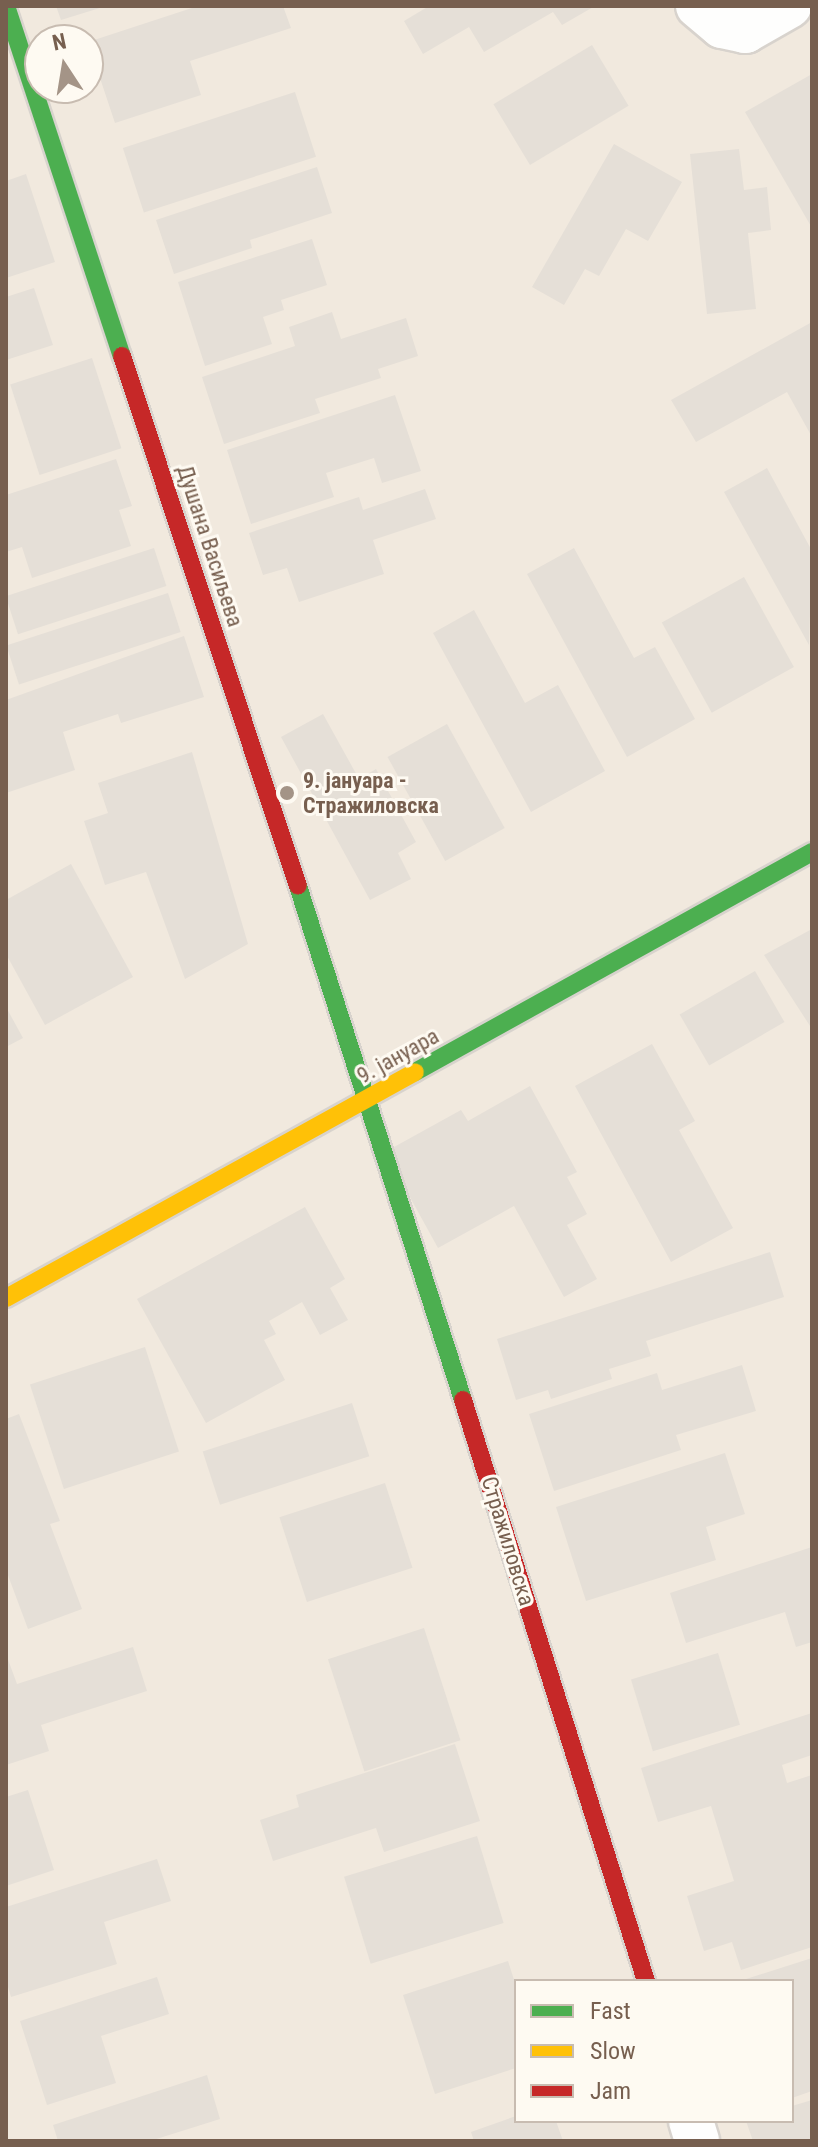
<!DOCTYPE html>
<meta charset="utf-8">
<style>
body{margin:0}
#map{position:relative;width:818px;height:2147px;overflow:hidden;background:#f8f6f0;font-family:"Roboto Condensed",sans-serif}
div>[style]{position:absolute}
.residential>*{inset:0;background:#f1e9de}
.building>*{inset:0;background:#e5dfd7;transform-origin:0 0}
.roads{filter:drop-shadow(2px 0 #d8d3cd) drop-shadow(-2px 0 #d8d3cd) drop-shadow(0 2px #d8d3cd) drop-shadow(0 -2px #d8d3cd)}
.street>*{height:44px;margin:-22px;padding:0 22px;transform-origin:22px;border-radius:22px;background:#fefefd}
.fast>*{height:18px;margin:-9px;padding:0 9px;transform-origin:9px;border-radius:9px;background:#4caf50}
.slow>*{height:18px;margin:-9px;padding:0 9px;transform-origin:9px;border-radius:9px;background:#ffc107}
.jam>*{height:18px;margin:-9px;padding:0 9px;transform-origin:9px;border-radius:9px;background:#c62828}
.dots>*{width:22px;height:22px;translate:-50% -50%;box-sizing:border-box;border:4px solid #fefaf2;border-radius:50%}
span{translate:-50% -50%;white-space:nowrap;text-align:center;line-height:1.15;-webkit-text-stroke:6px #fefaf2;paint-order:stroke}
.street-label{font-size:22px;color:#775f4f}
.poi-label{font-size:22px;color:#775f4f;font-weight:700}
.left{translate:0 -50%;text-align:left}
.frame{position:absolute;inset:0;border:8px solid #775f4f;pointer-events:none}
.legend{position:absolute;left:514px;top:1979px;width:280px;height:144px;box-sizing:border-box;background:#fefaf2;border:2px solid #c8bcb1;margin:0;padding:10px 14px;list-style:none;font-size:24px;color:#775f4f}
.legend li{display:flex;align-items:center;gap:16px;height:40px}
.legend b{width:40px;border:2px solid #c8bcb1}
.north{position:absolute;left:24px;top:24px;width:80px;height:80px;box-sizing:border-box;background:#fefaf2;border:2px solid #c8bcb1;border-radius:50%;rotate:348deg;font-size:22px;font-weight:700;line-height:32px;text-align:center;color:#775f4f}
.north::after{content:'';display:block;margin:auto;width:28px;height:36px;background:#a49487;clip-path:polygon(50% 0,100% 100%,50% 72%,0 100%)}
</style>
<div id="map">
<div class="residential">
<i style="clip-path:polygon(evenodd,6px 6px,812px 6px,812px 2141px,6px 2141px,6px 6px,40px 40px,88px 40px,88px 88px,40px 88px,40px 40px,6px 6px,516px 1981px,792px 1981px,792px 2121px,516px 2121px,516px 1981px)"></i>
</div>
<div class="building">
<i style="clip-path:polygon(56px 6px,103px 6px,103px 7px,61px 20px)"></i>
<i style="clip-path:polygon(198px 6px,283px 6px,291px 28px,190px 61px,201px 95px,115px 123px,88px 42px)"></i>
<i style="clip-path:polygon(429px 6px,595px 6px,562px 25px,553px 12px,484px 52px,469px 27px,423px 54px,404px 21px)"></i>
<i style="left:592px;top:45px;width:71px;height:115px;rotate:59deg"></i>
<i style="clip-path:polygon(812px 74px,812px 228px,745px 112px)"></i>
<i style="left:295px;top:92px;width:68px;height:181px;rotate:72deg"></i>
<i style="clip-path:polygon(614px 144px,682px 182px,648px 241px,626px 229px,599px 276px,585px 269px,564px 305px,532px 287px)"></i>
<i style="clip-path:polygon(739px 149px,744px 190px,767px 187px,771px 230px,748px 233px,756px 309px,707px 314px,690px 154px)"></i>
<i style="clip-path:polygon(317px 167px,332px 213px,250px 240px,252px 248px,174px 274px,156px 220px)"></i>
<i style="clip-path:polygon(26px 174px,55px 262px,6px 278px,6px 181px)"></i>
<i style="clip-path:polygon(312px 239px,327px 285px,281px 300px,284px 310px,263px 317px,272px 344px,205px 366px,178px 282px)"></i>
<i style="clip-path:polygon(34px 288px,53px 345px,6px 360px,6px 297px)"></i>
<i style="clip-path:polygon(332px 312px,341px 339px,406px 318px,418px 356px,378px 369px,381px 378px,315px 399px,320px 413px,224px 444px,202px 377px,295px 346px,289px 327px)"></i>
<i style="clip-path:polygon(812px 322px,812px 437px,787px 392px,696px 442px,671px 400px)"></i>
<i style="left:92px;top:358px;width:95px;height:86px;rotate:72deg"></i>
<i style="clip-path:polygon(395px 395px,421px 471px,382px 483px,374px 458px,326px 473px,334px 497px,251px 524px,227px 450px)"></i>
<i style="clip-path:polygon(116px 459px,132px 506px,119px 510px,131px 546px,32px 578px,22px 547px,6px 552px,6px 495px)"></i>
<i style="clip-path:polygon(767px 468px,812px 551px,809px 645px,724px 492px)"></i>
<i style="clip-path:polygon(425px 489px,436px 519px,373px 540px,384px 574px,299px 602px,287px 568px,263px 575px,249px 533px,359px 497px,363px 510px)"></i>
<i style="left:154px;top:548px;width:40px;height:156px;rotate:72deg"></i>
<i style="clip-path:polygon(574px 548px,634px 658px,655px 647px,695px 719px,627px 757px,527px 574px)"></i>
<i style="left:744px;top:577px;width:103px;height:94px;rotate:61deg"></i>
<i style="left:168px;top:593px;width:41px;height:170px;rotate:72deg"></i>
<i style="clip-path:polygon(474px 610px,525px 703px,558px 685px,605px 771px,531px 812px,433px 633px)"></i>
<i style="clip-path:polygon(184px 636px,204px 697px,121px 723px,118px 714px,63px 732px,75px 770px,6px 793px,6px 700px)"></i>
<i style="clip-path:polygon(323px 714px,359px 779px,376px 769px,416px 842px,398px 853px,411px 879px,370px 900px,281px 737px)"></i>
<i style="left:447px;top:724px;width:119px;height:68px;rotate:61deg"></i>
<i style="clip-path:polygon(192px 752px,248px 944px,185px 979px,146px 872px,105px 885px,84px 821px,108px 813px,98px 783px)"></i>
<i style="clip-path:polygon(71px 864px,133px 977px,45px 1025px,6px 954px,6px 900px)"></i>
<i style="clip-path:polygon(812px 929px,812px 1029px,764px 955px)"></i>
<i style="left:755px;top:971px;width:59px;height:87px;rotate:60deg"></i>
<i style="clip-path:polygon(6px 1007px,23px 1038px,6px 1047px)"></i>
<i style="clip-path:polygon(652px 1044px,695px 1121px,679px 1130px,733px 1228px,671px 1262px,575px 1086px)"></i>
<i style="clip-path:polygon(530px 1086px,577px 1172px,567px 1177px,587px 1214px,567px 1225px,597px 1279px,564px 1297px,514px 1206px,438px 1248px,385px 1152px,461px 1110px,468px 1121px)"></i>
<i style="clip-path:polygon(305px 1207px,345px 1279px,330px 1288px,348px 1320px,320px 1335px,302px 1302px,269px 1321px,276px 1334px,264px 1340px,285px 1380px,206px 1423px,137px 1299px)"></i>
<i style="clip-path:polygon(770px 1252px,784px 1297px,646px 1341px,651px 1356px,609px 1369px,612px 1379px,551px 1399px,548px 1390px,516px 1400px,497px 1339px)"></i>
<i style="left:145px;top:1347px;width:110px;height:121px;rotate:72deg"></i>
<i style="clip-path:polygon(742px 1365px,756px 1411px,676px 1435px,681px 1450px,554px 1491px,529px 1414px,657px 1373px,662px 1390px)"></i>
<i style="left:352px;top:1403px;width:56px;height:157px;rotate:72deg"></i>
<i style="clip-path:polygon(19px 1414px,60px 1521px,50px 1524px,82px 1609px,28px 1629px,6px 1570px,6px 1419px)"></i>
<i style="clip-path:polygon(725px 1453px,745px 1514px,706px 1527px,716px 1560px,586px 1601px,556px 1507px)"></i>
<i style="left:385px;top:1483px;width:89px;height:111px;rotate:72deg"></i>
<i style="clip-path:polygon(812px 1547px,812px 1642px,796px 1647px,785px 1612px,686px 1643px,670px 1593px)"></i>
<i style="left:424px;top:1628px;width:118px;height:101px;rotate:72deg"></i>
<i style="clip-path:polygon(133px 1647px,147px 1691px,41px 1725px,49px 1751px,6px 1765px,6px 1654px,17px 1684px)"></i>
<i style="left:718px;top:1653px;width:75px;height:91px;rotate:73deg"></i>
<i style="clip-path:polygon(812px 1713px,812px 1755px,782px 1765px,787px 1783px,812px 1775px,812px 1947px,741px 1970px,732px 1942px,704px 1951px,687px 1896px,734px 1881px,711px 1806px,658px 1822px,641px 1768px)"></i>
<i style="clip-path:polygon(455px 1744px,480px 1821px,384px 1852px,376px 1828px,273px 1861px,260px 1820px,299px 1807px,296px 1795px)"></i>
<i style="clip-path:polygon(28px 1790px,54px 1870px,6px 1886px,6px 1797px)"></i>
<i style="left:477px;top:1836px;width:91px;height:139px;rotate:73deg"></i>
<i style="clip-path:polygon(157px 1859px,171px 1901px,104px 1922px,117px 1964px,11px 1997px,6px 1980px,6px 1907px)"></i>
<i style="clip-path:polygon(812px 1958px,812px 2091px,792px 2098px,792px 1981px,743px 1980px)"></i>
<i style="clip-path:polygon(508px 1961px,516px 1986px,516px 2068px,435px 2094px,403px 1995px)"></i>
<i style="clip-path:polygon(157px 1977px,169px 2014px,101px 2036px,116px 2083px,47px 2105px,20px 2021px)"></i>
<i style="clip-path:polygon(207px 2075px,220px 2119px,150px 2141px,58px 2141px,53px 2125px)"></i>
<i style="clip-path:polygon(812px 2100px,812px 2141px,753px 2141px,746px 2121px,792px 2121px,792px 2106px)"></i>
<i style="clip-path:polygon(516px 2116px,516px 2121px,556px 2121px,563px 2141px,474px 2141px,471px 2132px)"></i>
</div>
<div class="roads">
<div class="street">
<i style="left:698px;top:6px;width:31px;rotate:40deg"></i>
<i style="left:722px;top:26px;width:24px;rotate:12deg"></i>
<i style="left:745px;top:31px;width:51px;rotate:-29.6deg"></i>
<i style="left:691px;top:2121px;width:21px;rotate:73deg"></i>
</div>
<div class="fast">
<i style="left:6px;top:6px;width:369px;rotate:71.7deg"></i>
<i style="left:298px;top:886px;width:540px;rotate:72.2deg"></i>
<i style="left:415px;top:1072px;width:454px;rotate:-29deg"></i>
</div>
<div class="slow">
<i style="left:6px;top:1298px;width:467px;rotate:-28.9deg"></i>
</div>
<div class="jam">
<i style="left:122px;top:356px;width:558px;rotate:71.63deg"></i>
<i style="left:463px;top:1400px;width:609px;rotate:72.52deg"></i>
</div>
</div>
<div class="dots">
<i style="left:287px;top:793px;background:#a49487"></i>
</div>
<div class="street-label">
<span style="left:210px;top:546px;rotate:72deg">Душана Васиљева</span>
<span style="left:398px;top:1056px;rotate:-29deg">9. јануара</span>
<span style="left:508px;top:1541px;rotate:73deg">Стражиловска</span>
</div>
<div class="poi-label">
<span class="left" style="left:303px;top:793px">9. јануара -<br>Стражиловска</span>
</div>
<div class="frame"></div>
<ul class="legend">
<li><b style="height:10px;background:#4caf50"></b>Fast</li>
<li><b style="height:10px;background:#ffc107"></b>Slow</li>
<li><b style="height:10px;background:#c62828"></b>Jam</li>
</ul>
<div class="north">N</div>
</div>
